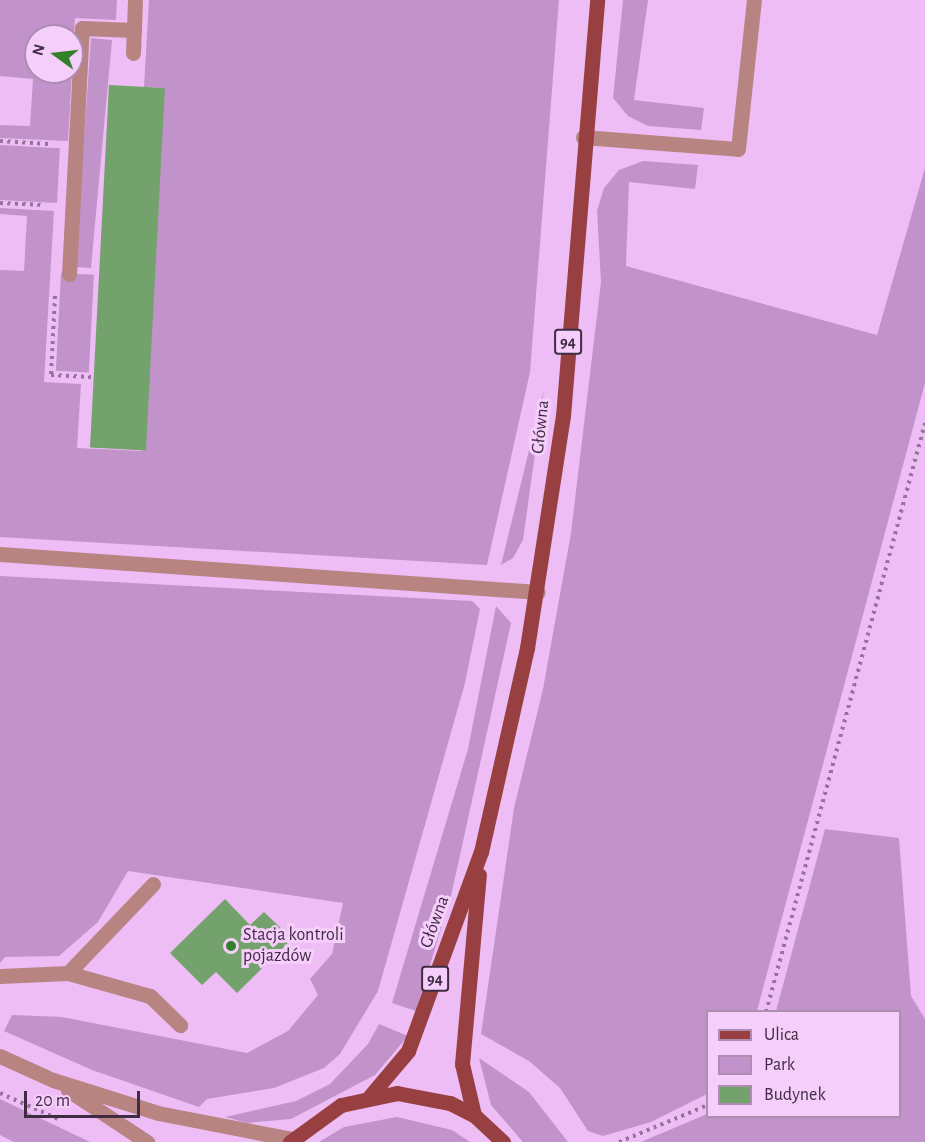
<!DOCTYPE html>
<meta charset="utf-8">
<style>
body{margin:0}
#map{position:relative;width:925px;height:1142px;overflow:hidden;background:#eebdf6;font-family:"Alegreya Sans",sans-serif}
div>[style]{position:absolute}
.green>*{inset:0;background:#c293ca;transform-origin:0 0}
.building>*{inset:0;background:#73a26c;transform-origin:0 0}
.path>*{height:4px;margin-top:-2px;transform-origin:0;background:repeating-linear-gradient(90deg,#96739b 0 3px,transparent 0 7.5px)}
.service>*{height:15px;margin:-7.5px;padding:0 7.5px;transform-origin:7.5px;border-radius:7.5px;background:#b78482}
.minor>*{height:15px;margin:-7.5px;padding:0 7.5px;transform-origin:7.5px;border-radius:7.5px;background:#b78482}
.primary>*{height:15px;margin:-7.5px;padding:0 7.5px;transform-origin:7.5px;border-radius:7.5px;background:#984041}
.dots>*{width:16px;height:16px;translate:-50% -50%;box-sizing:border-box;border:3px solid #f6cefc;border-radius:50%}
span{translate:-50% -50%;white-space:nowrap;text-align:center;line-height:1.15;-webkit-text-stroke:6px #f6cefc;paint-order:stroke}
.shield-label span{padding:2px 4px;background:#f6cefc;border:2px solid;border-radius:4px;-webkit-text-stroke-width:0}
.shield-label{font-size:16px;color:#3f2b42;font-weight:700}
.street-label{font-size:18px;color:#3f2b42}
.poi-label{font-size:18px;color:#3f2b42}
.left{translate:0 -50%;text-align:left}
.legend{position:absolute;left:706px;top:1010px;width:195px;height:108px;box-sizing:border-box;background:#f6cefc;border:2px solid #ad8db2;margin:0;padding:8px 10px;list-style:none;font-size:18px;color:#3f2b42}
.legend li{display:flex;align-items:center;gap:12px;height:30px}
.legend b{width:30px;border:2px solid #ad8db2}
.north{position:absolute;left:24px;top:24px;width:60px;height:60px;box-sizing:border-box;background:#f6cefc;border:2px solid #ad8db2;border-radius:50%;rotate:285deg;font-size:16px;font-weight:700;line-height:24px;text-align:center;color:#3f2b42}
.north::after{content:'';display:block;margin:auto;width:21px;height:27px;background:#33802a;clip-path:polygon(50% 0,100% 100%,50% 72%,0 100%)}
.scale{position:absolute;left:24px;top:1091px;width:116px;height:27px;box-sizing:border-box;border:3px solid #3f2b42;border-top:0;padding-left:8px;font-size:18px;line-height:21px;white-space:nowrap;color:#3f2b42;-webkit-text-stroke:4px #f6cefc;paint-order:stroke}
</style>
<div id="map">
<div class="green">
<i style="clip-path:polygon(0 0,117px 0,116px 20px,75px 18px,72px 64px,72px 36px,36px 36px,36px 72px,72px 72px,68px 141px,0 138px,0 125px,30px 126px,33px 79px,0 76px)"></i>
<i style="clip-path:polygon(149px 0,559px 0,530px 372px,487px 565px,0 537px,0 270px,24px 271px,27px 216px,0 214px,0 208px,54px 211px,44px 382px,81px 384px,77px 448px,142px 451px,164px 88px,144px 87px)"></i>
<i style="clip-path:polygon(623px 0,648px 0,634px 100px,704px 108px,701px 130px,648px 126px,628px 116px,613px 98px)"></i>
<i style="clip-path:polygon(91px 38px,112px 40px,91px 268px,75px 267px)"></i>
<i style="left:0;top:145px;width:60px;height:55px;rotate:3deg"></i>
<i style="clip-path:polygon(643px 161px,698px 165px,695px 189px,629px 182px,626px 266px,877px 335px,925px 168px,925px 383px,757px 1011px,708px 1012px,707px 1094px,651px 1122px,603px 1136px,588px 1131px,560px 1088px,529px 1061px,481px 1034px,514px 808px,543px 689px,571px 533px,601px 282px,597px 211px,604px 188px,619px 170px)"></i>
<i style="left:61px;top:273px;width:33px;height:98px;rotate:3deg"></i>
<i style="clip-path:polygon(544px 389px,523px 540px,513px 558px,501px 565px)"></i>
<i style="clip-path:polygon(0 576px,472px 601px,480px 609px,465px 683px,378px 991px,340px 1054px,324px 1068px,274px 1088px,207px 1099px,199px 1107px,92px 1070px,4px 1031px,12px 1015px,62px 1017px,247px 1053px,288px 1031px,318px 995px,310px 979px,332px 954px,343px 903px,128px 871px,98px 922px,59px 956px,5px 957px,0 963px)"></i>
<i style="clip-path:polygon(496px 606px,511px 623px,451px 896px,416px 1011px,392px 1003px,468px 749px)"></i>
<i style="clip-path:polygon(825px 829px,899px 838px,911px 996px,925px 1019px,925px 1142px,641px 1142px,707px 1114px,900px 1116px,900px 1012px,776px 1011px)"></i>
<i style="clip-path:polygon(379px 1024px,408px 1036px,375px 1075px,291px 1119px,247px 1123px,225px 1117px,296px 1101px,330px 1084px,368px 1044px)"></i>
<i style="clip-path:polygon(479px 1058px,529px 1092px,568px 1142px,523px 1142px,491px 1105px)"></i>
<i style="clip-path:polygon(0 1099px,90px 1142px,14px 1142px,0 1135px)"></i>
<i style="clip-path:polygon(397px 1117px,452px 1130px,470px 1142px,319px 1142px,344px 1127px)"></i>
</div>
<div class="building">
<i style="left:109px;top:85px;width:56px;height:363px;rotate:3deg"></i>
<i style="clip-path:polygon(225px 899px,250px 925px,264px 912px,292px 939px,237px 993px,216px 972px,202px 985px,170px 953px)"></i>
</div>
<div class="path">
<i style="left:0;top:141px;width:49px;rotate:3.5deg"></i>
<i style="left:0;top:203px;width:45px;rotate:2.5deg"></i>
<i style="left:55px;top:296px;width:79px;rotate:92.9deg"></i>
<i style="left:51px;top:375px;width:40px;rotate:2.9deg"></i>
<i style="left:766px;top:1012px;width:610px;rotate:-74.89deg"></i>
<i style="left:0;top:1093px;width:64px;rotate:24.1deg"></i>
<i style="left:619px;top:1142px;width:96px;rotate:-22.6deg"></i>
</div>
<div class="service">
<i style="left:133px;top:53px;width:53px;rotate:-87.8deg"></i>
<i style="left:583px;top:137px;width:155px;rotate:4.4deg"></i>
<i style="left:738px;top:149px;width:150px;rotate:-83.9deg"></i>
<i style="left:69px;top:274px;width:246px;rotate:-87deg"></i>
<i style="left:82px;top:28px;width:52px;rotate:2.2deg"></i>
<i style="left:0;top:554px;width:539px;rotate:4.04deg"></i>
<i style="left:68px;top:973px;width:85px;rotate:15.7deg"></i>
<i style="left:150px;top:996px;width:42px;rotate:44deg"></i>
<i style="left:0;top:976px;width:68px;rotate:-2.5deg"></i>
<i style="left:68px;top:973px;width:123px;rotate:-46.3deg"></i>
</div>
<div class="minor">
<i style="left:0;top:1056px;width:58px;rotate:24.4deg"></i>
<i style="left:53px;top:1080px;width:110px;rotate:17.4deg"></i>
<i style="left:158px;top:1113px;width:136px;rotate:11deg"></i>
<i style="left:68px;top:1090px;width:95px;rotate:33.4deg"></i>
</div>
<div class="primary">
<i style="left:370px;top:1096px;width:59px;rotate:-49.8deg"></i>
<i style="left:408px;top:1051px;width:212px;rotate:-69.9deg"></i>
<i style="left:481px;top:852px;width:209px;rotate:-77.3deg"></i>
<i style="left:527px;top:648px;width:235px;rotate:-81.2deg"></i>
<i style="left:563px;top:416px;width:417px;rotate:-85.3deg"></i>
<i style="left:474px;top:1115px;width:52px;rotate:-103.2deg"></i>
<i style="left:462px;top:1064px;width:190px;rotate:-84.9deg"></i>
<i style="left:290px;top:1142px;width:63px;rotate:-36deg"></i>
<i style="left:341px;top:1105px;width:57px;rotate:-12.1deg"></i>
<i style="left:397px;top:1093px;width:54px;rotate:10.7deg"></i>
<i style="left:450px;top:1103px;width:27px;rotate:27deg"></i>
<i style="left:474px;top:1115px;width:40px;rotate:43deg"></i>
</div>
<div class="dots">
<i style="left:231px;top:946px;background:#33802a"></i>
</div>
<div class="shield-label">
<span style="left:568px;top:342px">94</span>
<span style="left:435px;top:979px">94</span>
</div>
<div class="street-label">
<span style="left:541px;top:427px;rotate:-84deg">Główna</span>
<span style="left:435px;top:922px;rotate:-70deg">Główna</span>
</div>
<div class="poi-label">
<span class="left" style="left:243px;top:946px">Stacja kontroli<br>pojazdów</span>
</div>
<ul class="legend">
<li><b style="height:8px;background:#984041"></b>Ulica</li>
<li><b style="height:16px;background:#c293ca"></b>Park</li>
<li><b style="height:16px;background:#73a26c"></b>Budynek</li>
</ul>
<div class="north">N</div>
<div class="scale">20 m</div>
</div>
